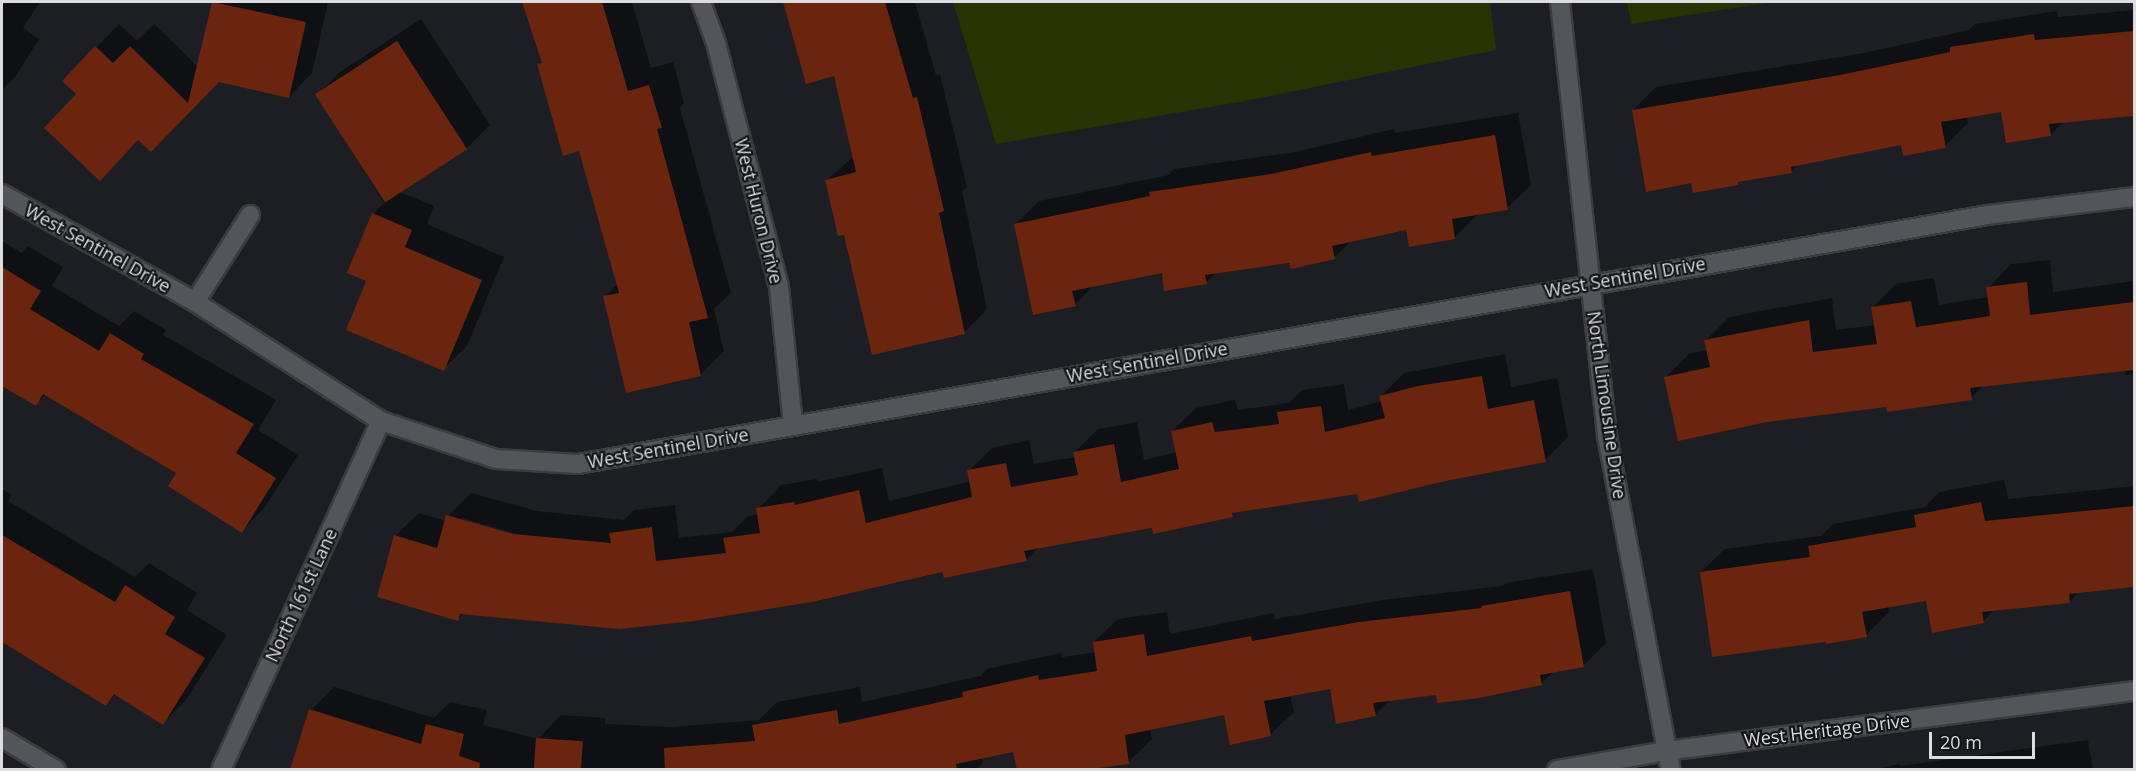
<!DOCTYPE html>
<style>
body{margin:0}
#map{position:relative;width:2136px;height:771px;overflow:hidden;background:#1d1e24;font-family:"Open Sans",sans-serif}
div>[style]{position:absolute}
.green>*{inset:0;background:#293302}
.shadow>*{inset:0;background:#0007}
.building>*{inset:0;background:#6b240e;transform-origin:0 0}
.roads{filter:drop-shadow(2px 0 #3b3b40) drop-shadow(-2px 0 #3b3b40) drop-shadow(0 2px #3b3b40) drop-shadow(0 -2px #3b3b40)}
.minor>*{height:18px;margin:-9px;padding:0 9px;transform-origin:9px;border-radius:9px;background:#54555b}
span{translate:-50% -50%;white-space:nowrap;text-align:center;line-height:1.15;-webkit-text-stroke:4.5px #14151a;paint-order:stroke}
.street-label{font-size:18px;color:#dddde1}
.frame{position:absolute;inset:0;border:3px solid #dddde1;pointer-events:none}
.scale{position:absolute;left:1929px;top:732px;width:106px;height:27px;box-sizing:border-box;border:3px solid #dddde1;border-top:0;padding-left:8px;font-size:18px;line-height:21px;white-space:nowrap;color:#dddde1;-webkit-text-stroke:4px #14151a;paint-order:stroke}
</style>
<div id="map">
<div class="green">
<i style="clip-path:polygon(953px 2px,1490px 2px,1496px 50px,1245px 101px,996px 144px)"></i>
<i style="clip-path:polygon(1627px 2px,1773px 2px,1631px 24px)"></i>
</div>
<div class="shadow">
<i style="clip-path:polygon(2px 2px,40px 2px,23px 28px,39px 39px,15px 77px,2px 90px)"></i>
<i style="clip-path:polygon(213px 2px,328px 2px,312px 73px,289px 97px,219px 81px,139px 139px,64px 81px,119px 24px,137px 41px,154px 24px,198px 67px)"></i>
<i style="clip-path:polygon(524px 2px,632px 2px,651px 68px,673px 62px,684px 103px,680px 108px,731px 293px,714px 309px,724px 351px,701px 374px,627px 391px,604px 297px,618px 283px,580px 149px,539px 64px,543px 60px)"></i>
<i style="clip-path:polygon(784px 2px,915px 2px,936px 75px,940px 74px,967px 187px,962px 191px,987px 309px,964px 333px,845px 233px,827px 180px,854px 156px,835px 74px,807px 82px)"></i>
<i style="clip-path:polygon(2134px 10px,2134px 114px,2065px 121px,2050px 135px,2002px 110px,1967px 116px,1968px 123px,1945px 146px,1902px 144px,1799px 164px,1791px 172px,1694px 191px,1692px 181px,1633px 110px,1656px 87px,1864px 53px,1969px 30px,1975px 24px,2057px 11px,2058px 17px)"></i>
<i style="clip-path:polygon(421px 19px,490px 125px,467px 148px,400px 192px,434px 206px,427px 224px,504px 257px,467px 346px,443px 369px,368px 280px,373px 214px,384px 203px,317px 95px,340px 72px)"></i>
<i style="clip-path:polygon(1518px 113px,1531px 185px,1507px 208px,1479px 213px,1455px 237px,1407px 228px,1352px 240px,1334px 258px,1217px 272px,1206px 283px,1163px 271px,1094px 285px,1075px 305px,1015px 225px,1039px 201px,1169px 175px,1174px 169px,1295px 152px,1394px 129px,1395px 133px)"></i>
<i style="clip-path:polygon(2px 241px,22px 253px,28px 246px,63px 267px,52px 286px,119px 326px,134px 311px,166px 330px,163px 335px,276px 400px,258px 430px,298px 455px,265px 507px,242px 531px,178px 472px,46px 394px,35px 404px,2px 384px)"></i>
<i style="clip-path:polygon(2050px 260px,2053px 292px,2134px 281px,2134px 374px,2126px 375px,2125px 369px,1984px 385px,1971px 398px,1888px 405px,1666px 377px,1689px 354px,1708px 350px,1706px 340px,1729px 317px,1832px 298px,1836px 330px,1875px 325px,1873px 307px,1896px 284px,1934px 278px,1939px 305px,1989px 297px,1988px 288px,2011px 264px)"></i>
<i style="clip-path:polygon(evenodd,1505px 354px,1511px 387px,1557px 378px,1568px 437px,1545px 460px,1237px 510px,1232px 515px,1039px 547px,1026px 560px,944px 570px,464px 613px,458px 619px,395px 536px,419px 513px,446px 521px,448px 516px,471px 493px,537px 511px,624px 520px,634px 510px,675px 505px,679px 538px,732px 532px,748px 516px,758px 514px,758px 509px,781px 485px,817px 479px,818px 482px,882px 468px,889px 501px,971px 481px,969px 471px,992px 448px,1029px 440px,1034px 464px,1076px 457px,1075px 452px,1098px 429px,1137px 422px,1144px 460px,1177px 452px,1172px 431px,1196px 408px,1235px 400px,1238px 410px,1289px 403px,1302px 390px,1344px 384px,1348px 410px,1382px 401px,1381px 396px,1404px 373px,1505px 354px,461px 518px,520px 535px,520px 537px,461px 521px,461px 518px)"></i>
<i style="clip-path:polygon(2004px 480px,2008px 499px,2134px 486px,2134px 598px,2133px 586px,2080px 591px,2070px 601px,1995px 609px,1983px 622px,1927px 599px,1888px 606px,1889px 612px,1866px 635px,1701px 572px,1725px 549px,1821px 536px,1833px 524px,1925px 507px,1939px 492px)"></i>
<i style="clip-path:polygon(2px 489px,12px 495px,8px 501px,135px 577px,149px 563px,197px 593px,187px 610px,227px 635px,186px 700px,163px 723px,116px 694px,106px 704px,2px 629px)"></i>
<i style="clip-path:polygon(1593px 569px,1606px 643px,1583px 666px,1554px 671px,1541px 684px,1391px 699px,1375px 715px,1331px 687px,1290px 694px,1294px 712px,1270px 735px,1225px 713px,1150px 728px,1152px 739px,1128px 762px,1014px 750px,982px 757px,983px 762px,976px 770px,292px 770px,311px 710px,334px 687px,434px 718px,450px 702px,487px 710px,483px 725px,538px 739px,561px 715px,605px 718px,605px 724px,672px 727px,759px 720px,777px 702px,860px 687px,862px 702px,981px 676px,987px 669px,1061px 653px,1062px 657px,1096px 652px,1094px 642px,1118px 619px,1167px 612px,1170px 634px,1274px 613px,1275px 619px,1383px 600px,1503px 586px,1506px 583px)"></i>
<i style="clip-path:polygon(2088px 740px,2093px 770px,1872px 770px,1899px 764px,1900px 766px)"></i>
</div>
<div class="building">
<i style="clip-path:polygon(212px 2px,306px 22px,289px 98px,219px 82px,151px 152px,138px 140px,100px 181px,44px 128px,76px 94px,62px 81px,95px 46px,113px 63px,130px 46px,188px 103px)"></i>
<i style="clip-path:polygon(522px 2px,602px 2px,628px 91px,649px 85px,662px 128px,657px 129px,708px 318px,689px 322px,701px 376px,626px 393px,603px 296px,619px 293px,579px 151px,563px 156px,537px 64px,542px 63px)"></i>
<i style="clip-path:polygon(783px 2px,885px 2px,913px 98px,917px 97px,944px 211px,939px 213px,965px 334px,872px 355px,844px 235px,838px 236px,825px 180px,856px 172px,834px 76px,806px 84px)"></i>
<i style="clip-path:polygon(2134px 31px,2134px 116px,2049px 124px,2051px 136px,2006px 143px,2001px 112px,1941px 122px,1946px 148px,1903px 156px,1901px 145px,1791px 167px,1792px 173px,1738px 182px,1738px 185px,1693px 193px,1691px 183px,1646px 192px,1632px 110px,1840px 75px,1950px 52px,1950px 47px,2034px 34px,2035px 40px)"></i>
<i style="left:397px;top:41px;width:129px;height:98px;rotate:57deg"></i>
<i style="clip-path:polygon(1495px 135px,1508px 210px,1452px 219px,1455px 239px,1409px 247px,1406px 230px,1332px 246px,1335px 259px,1291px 269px,1289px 263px,1205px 275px,1207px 284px,1164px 291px,1162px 273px,1072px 291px,1076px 306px,1033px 315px,1014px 224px,1150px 196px,1149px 192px,1271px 174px,1371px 152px,1372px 156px)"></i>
<i style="clip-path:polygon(372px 213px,412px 230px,405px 247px,482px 280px,444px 371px,346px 330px,366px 281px,347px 273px)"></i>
<i style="clip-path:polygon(2px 267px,41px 291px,30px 309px,99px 351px,110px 333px,144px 354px,141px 359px,254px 424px,236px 453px,276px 478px,242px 533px,168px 486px,176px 473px,43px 394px,36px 406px,2px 386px)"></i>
<i style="clip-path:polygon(2027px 282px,2030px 315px,2134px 302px,2134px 370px,1970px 388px,1972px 400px,1887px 412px,1886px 407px,1767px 422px,1678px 441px,1664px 377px,1710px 367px,1704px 340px,1809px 320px,1813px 352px,1877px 344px,1871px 307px,1911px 301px,1916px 327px,1990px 316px,1986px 287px)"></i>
<i style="clip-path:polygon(1482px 376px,1488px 409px,1534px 400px,1546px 462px,1445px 481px,1359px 502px,1357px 494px,1232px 513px,1233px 517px,1153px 534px,1152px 528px,1024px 551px,1027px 561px,944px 578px,942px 572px,812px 602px,694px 621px,619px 629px,460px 614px,458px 621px,377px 597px,394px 535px,437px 548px,446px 515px,513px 534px,611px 543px,609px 533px,652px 527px,656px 561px,726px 553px,723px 538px,760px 533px,756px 508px,794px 502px,795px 505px,859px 490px,866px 523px,972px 497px,967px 470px,1006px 463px,1011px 487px,1078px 475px,1073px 452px,1114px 444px,1121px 482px,1179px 469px,1171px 431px,1212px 422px,1215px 432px,1279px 424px,1277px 412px,1321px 406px,1325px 432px,1385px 418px,1379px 396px,1418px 386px)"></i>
<i style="clip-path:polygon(1981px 502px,1985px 521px,2134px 506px,2134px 587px,2069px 594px,2070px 603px,1982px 612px,1984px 623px,1932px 633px,1926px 601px,1862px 612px,1867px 637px,1826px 644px,1826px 642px,1712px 657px,1700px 572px,1810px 557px,1808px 546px,1916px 527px,1914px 515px)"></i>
<i style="clip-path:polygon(2px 535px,115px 602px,125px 585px,175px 617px,165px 634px,205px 658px,163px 725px,114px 694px,106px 706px,2px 642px)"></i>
<i style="clip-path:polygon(1570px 591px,1584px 667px,1540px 675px,1542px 685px,1479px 698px,1437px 703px,1436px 695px,1373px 703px,1376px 716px,1336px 724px,1330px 689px,1264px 701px,1271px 736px,1230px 745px,1224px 715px,1125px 735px,1129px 764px,1084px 770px,1017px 770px,1013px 752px,956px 764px,957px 770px,665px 770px,664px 748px,755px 741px,752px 725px,837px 710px,839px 724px,963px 697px,962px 692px,1038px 675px,1039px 680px,1097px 671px,1093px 642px,1144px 634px,1147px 656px,1251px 636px,1252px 641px,1359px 622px,1482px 608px,1481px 606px)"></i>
<i style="clip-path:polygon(309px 709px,421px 744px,426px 724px,464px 734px,459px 756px,480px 763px,479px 770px,290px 770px)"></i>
<i style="left:536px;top:738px;width:47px;height:32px;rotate:4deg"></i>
</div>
<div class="roads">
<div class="minor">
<i style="left:701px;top:2px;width:44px;rotate:69.9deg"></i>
<i style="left:716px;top:43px;width:252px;rotate:75.5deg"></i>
<i style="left:779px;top:287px;width:139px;rotate:84.2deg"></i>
<i style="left:1560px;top:2px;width:437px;rotate:83.8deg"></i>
<i style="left:1607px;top:436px;width:340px;rotate:79.2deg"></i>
<i style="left:2px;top:194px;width:221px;rotate:29.2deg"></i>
<i style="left:195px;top:302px;width:221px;rotate:32.6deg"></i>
<i style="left:381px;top:421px;width:121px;rotate:18.3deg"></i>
<i style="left:496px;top:459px;width:82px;rotate:3.5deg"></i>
<i style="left:578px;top:464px;width:1431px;rotate:-10.02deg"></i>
<i style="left:1987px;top:215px;width:148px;rotate:-7deg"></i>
<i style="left:195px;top:302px;width:103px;rotate:-57.7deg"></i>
<i style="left:2px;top:738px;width:63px;rotate:30.7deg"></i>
<i style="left:221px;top:770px;width:384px;rotate:-65.4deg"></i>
<i style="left:1557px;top:770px;width:111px;rotate:-9.9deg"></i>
<i style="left:1666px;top:751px;width:472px;rotate:-7.3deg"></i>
</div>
</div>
<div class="street-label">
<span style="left:759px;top:211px;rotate:76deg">West Huron Drive</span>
<span style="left:98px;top:248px;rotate:29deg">West Sentinel Drive</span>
<span style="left:1625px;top:277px;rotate:-10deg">West Sentinel Drive</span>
<span style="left:1147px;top:362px;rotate:-10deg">West Sentinel Drive</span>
<span style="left:1607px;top:405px;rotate:82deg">North Limousine Drive</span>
<span style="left:668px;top:448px;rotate:-10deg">West Sentinel Drive</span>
<span style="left:301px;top:595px;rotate:-65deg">North 161st Lane</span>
<span style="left:1827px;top:730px;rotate:-7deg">West Heritage Drive</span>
</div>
<div class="frame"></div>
<div class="scale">20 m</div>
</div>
